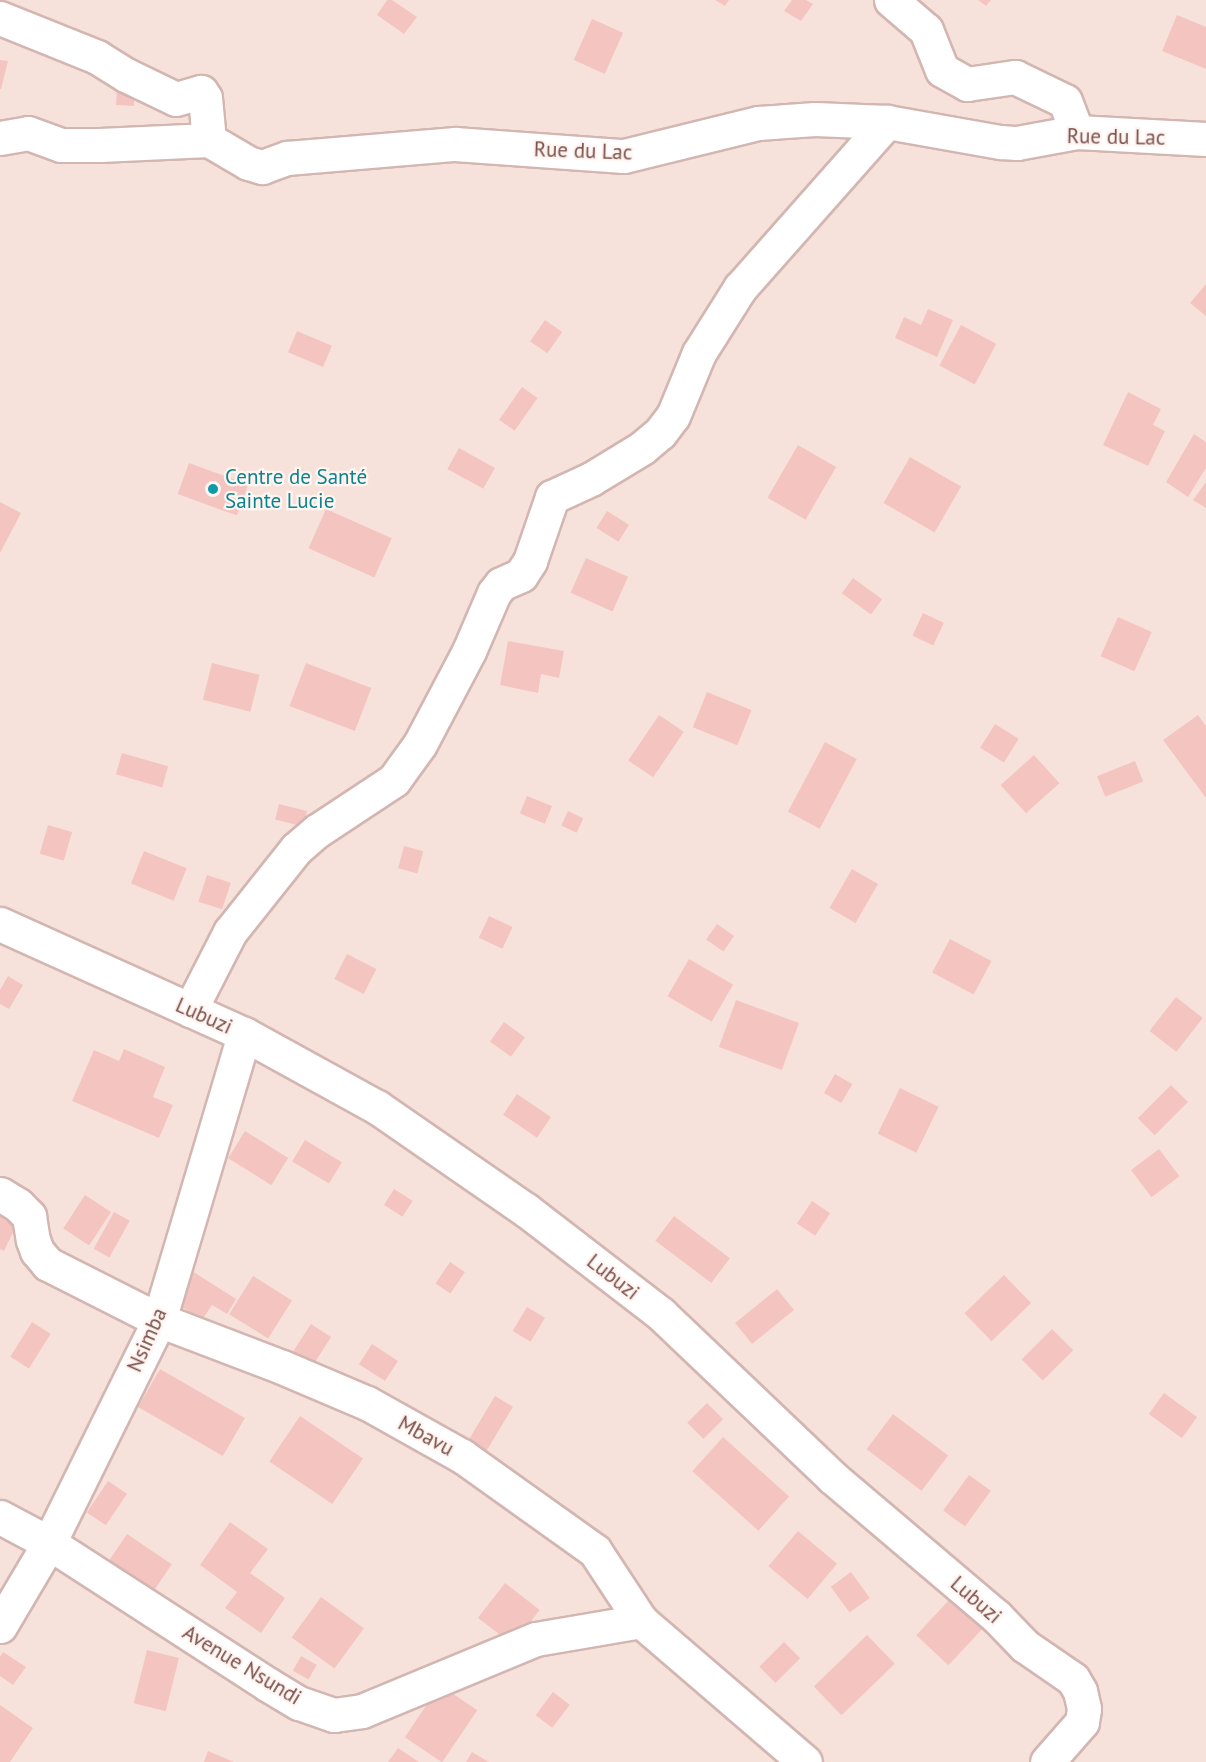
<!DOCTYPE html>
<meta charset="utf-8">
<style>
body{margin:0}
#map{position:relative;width:1206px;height:1762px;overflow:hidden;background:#fdf0ea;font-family:"PT Sans",sans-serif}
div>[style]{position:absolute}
.residential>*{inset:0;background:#f7e2db;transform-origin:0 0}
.building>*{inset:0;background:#f4c5c0;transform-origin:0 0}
.roads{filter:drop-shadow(2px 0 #d3b6b1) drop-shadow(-2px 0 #d3b6b1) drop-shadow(0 2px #d3b6b1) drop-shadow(0 -2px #d3b6b1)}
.minor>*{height:33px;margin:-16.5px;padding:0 16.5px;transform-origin:16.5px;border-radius:16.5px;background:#fff}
.dots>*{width:16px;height:16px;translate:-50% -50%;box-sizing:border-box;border:3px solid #fff5f1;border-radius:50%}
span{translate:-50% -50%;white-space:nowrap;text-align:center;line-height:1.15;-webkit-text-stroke:4.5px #fff5f1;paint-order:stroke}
.street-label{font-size:21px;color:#7a4e4b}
.culture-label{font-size:21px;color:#0d838f}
.left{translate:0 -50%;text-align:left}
</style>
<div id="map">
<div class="residential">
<i style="left:0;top:0;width:1206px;height:1762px"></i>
</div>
<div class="building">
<i style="clip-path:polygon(387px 0,392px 0,417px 17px,404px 34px,377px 15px)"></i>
<i style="clip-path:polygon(715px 0,729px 0,725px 6px)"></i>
<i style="clip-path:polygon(792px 0,806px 0,813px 4px,801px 21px,784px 11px)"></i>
<i style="clip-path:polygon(978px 0,991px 0,986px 6px)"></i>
<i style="clip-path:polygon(1177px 15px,1206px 27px,1206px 69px,1162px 51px)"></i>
<i style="left:592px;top:19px;width:34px;height:45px;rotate:24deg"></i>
<i style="clip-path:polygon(0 60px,8px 61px,1px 89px,0 89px)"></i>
<i style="clip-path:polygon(134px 86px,134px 106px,116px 105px,117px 87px)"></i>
<i style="clip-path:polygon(1206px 284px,1206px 316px,1190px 303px)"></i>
<i style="clip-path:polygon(928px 309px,953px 320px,937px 357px,895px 338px,904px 317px,921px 325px)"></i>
<i style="left:545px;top:320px;width:21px;height:26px;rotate:35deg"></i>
<i style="left:961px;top:325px;width:40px;height:46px;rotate:28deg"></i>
<i style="left:297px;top:331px;width:38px;height:23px;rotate:23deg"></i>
<i style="left:522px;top:387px;width:19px;height:40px;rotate:35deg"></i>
<i style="clip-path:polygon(1128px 392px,1161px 409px,1153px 425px,1165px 431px,1148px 466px,1103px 445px)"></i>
<i style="clip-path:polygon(1194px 434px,1206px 442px,1206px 468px,1188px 497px,1166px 482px)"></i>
<i style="left:798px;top:445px;width:44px;height:61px;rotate:30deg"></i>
<i style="left:459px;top:448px;width:41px;height:24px;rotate:29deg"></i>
<i style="left:910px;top:457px;width:59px;height:53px;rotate:30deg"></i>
<i style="left:189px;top:463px;width:63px;height:33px;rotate:20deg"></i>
<i style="clip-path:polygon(1206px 482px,1206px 508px,1193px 500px)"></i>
<i style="clip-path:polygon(0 502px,21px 513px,0 553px)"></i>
<i style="left:326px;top:509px;width:72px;height:43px;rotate:24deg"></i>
<i style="left:607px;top:511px;width:26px;height:20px;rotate:32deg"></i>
<i style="left:586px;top:558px;width:46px;height:38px;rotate:24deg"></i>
<i style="left:853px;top:578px;width:36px;height:19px;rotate:36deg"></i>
<i style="left:923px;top:613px;width:23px;height:25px;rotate:25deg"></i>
<i style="left:1118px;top:617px;width:37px;height:43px;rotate:24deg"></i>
<i style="clip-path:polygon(508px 641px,564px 651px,559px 678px,541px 674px,538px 693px,500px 685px)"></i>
<i style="left:212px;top:663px;width:49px;height:38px;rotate:14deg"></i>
<i style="left:306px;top:663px;width:70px;height:46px;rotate:21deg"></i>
<i style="left:707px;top:692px;width:48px;height:38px;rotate:22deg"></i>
<i style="left:659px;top:715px;width:30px;height:55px;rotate:34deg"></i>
<i style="clip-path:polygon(1198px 715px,1206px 726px,1206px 798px,1163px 740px)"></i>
<i style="left:995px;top:724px;width:28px;height:28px;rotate:32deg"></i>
<i style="left:825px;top:742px;width:36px;height:79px;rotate:28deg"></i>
<i style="left:122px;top:753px;width:48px;height:22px;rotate:16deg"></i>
<i style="left:1034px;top:755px;width:38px;height:45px;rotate:48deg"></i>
<i style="left:1135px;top:761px;width:22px;height:41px;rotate:68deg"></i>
<i style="left:527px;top:796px;width:27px;height:19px;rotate:22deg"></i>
<i style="left:279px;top:804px;width:29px;height:16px;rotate:14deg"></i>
<i style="left:568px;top:811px;width:17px;height:16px;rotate:25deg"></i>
<i style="left:48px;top:825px;width:25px;height:30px;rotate:16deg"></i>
<i style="left:404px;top:846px;width:20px;height:23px;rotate:15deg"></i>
<i style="left:144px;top:851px;width:46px;height:35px;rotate:22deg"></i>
<i style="left:852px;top:869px;width:30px;height:45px;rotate:30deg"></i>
<i style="left:207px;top:875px;width:25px;height:28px;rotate:18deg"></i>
<i style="left:489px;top:916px;width:26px;height:24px;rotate:25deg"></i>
<i style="left:717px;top:924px;width:21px;height:19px;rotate:35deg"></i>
<i style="left:950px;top:939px;width:47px;height:38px;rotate:28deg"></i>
<i style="left:347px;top:954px;width:33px;height:28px;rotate:27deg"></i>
<i style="left:689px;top:959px;width:51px;height:43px;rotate:30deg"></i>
<i style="clip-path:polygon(8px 976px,23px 985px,9px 1009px,0 1004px,0 990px)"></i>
<i style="left:1176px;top:997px;width:34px;height:43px;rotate:38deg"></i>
<i style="left:736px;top:1000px;width:67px;height:50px;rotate:20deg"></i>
<i style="left:504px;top:1022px;width:26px;height:24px;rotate:36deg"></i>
<i style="clip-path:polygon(124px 1049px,165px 1067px,153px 1097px,173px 1105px,159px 1138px,72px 1101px,94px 1050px,119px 1061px)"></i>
<i style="left:835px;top:1074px;width:20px;height:22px;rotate:30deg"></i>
<i style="left:1171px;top:1085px;width:24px;height:47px;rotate:45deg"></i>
<i style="left:900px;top:1088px;width:43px;height:51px;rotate:26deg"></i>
<i style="left:517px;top:1094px;width:41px;height:25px;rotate:34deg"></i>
<i style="left:245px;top:1131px;width:51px;height:32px;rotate:32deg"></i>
<i style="left:305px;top:1140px;width:43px;height:25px;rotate:31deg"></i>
<i style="left:1159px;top:1149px;width:34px;height:35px;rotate:53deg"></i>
<i style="left:394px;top:1189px;width:22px;height:19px;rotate:32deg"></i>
<i style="left:85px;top:1195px;width:31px;height:40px;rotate:33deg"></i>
<i style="clip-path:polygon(0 1200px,23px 1212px,4px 1251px,0 1249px)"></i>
<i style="left:812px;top:1201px;width:22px;height:27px;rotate:34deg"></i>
<i style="left:114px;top:1212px;width:18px;height:42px;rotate:29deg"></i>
<i style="left:674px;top:1216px;width:70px;height:31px;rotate:37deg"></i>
<i style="left:450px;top:1262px;width:18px;height:26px;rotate:34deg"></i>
<i style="clip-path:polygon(192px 1271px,236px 1299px,227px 1314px,212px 1305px,202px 1320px,173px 1301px)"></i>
<i style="left:1004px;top:1275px;width:39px;height:55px;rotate:46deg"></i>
<i style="left:253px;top:1276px;width:46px;height:45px;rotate:32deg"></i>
<i style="left:777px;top:1289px;width:27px;height:54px;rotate:51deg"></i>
<i style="left:527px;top:1307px;width:21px;height:28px;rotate:31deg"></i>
<i style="left:32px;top:1322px;width:22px;height:41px;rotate:32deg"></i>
<i style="left:311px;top:1324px;width:24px;height:35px;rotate:33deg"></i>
<i style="left:1052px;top:1329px;width:30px;height:43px;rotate:45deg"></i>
<i style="left:372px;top:1344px;width:31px;height:24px;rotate:33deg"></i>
<i style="left:160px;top:1369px;width:98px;height:44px;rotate:30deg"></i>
<i style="left:1164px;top:1393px;width:41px;height:26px;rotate:36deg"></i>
<i style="left:495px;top:1396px;width:21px;height:61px;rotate:31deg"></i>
<i style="left:707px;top:1403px;width:23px;height:28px;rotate:45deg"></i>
<i style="left:893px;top:1414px;width:69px;height:44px;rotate:37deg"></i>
<i style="left:300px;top:1416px;width:76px;height:55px;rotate:34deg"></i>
<i style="left:723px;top:1437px;width:89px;height:46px;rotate:42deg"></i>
<i style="left:969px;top:1475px;width:27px;height:44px;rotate:36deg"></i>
<i style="left:108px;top:1481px;width:23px;height:38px;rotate:34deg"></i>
<i style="clip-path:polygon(230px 1522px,268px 1549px,250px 1573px,285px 1598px,261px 1633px,225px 1608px,237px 1592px,200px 1565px)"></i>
<i style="left:798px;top:1531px;width:51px;height:46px;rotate:40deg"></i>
<i style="left:127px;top:1534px;width:54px;height:32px;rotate:34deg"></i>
<i style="left:851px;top:1572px;width:32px;height:25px;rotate:54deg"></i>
<i style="left:505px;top:1583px;width:44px;height:44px;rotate:38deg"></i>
<i style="left:321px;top:1597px;width:53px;height:50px;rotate:36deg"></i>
<i style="left:951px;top:1598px;width:44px;height:51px;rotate:43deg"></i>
<i style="left:867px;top:1635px;width:40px;height:74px;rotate:46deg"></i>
<i style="left:784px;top:1642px;width:23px;height:35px;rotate:45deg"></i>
<i style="left:147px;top:1650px;width:33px;height:55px;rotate:14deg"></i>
<i style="clip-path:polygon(3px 1652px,26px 1667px,13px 1685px,0 1676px,0 1657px)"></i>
<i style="left:301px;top:1656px;width:18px;height:17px;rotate:29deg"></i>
<i style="left:440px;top:1685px;width:45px;height:63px;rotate:34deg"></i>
<i style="left:553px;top:1692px;width:21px;height:29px;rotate:37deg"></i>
<i style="clip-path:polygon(0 1705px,33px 1728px,10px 1762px,0 1762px)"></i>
<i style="clip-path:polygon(398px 1748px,419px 1762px,388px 1762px)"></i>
<i style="clip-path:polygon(208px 1751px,234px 1762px,204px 1762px)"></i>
<i style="clip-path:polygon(472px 1752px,489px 1762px,466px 1762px)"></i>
</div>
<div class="roads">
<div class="minor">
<i style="left:891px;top:0;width:46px;rotate:40.6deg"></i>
<i style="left:926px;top:30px;width:43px;rotate:68.2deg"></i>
<i style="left:942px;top:70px;width:29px;rotate:29deg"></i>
<i style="left:967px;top:84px;width:49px;rotate:-8.3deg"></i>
<i style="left:1015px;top:77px;width:55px;rotate:25.6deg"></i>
<i style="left:1065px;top:101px;width:33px;rotate:69deg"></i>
<i style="left:0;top:18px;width:105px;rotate:21.9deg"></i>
<i style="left:97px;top:57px;width:34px;rotate:32deg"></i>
<i style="left:126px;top:75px;width:55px;rotate:25.6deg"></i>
<i style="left:176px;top:99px;width:26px;rotate:-16deg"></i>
<i style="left:201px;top:92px;width:7px;rotate:56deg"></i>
<i style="left:205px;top:98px;width:42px;rotate:84.6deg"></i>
<i style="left:0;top:138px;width:28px;rotate:-10deg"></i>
<i style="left:28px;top:133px;width:35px;rotate:20deg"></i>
<i style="left:61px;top:145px;width:39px"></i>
<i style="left:100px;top:145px;width:109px;rotate:-2.6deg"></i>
<i style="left:209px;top:140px;width:45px;rotate:30.5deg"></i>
<i style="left:248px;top:163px;width:15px;rotate:16deg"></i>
<i style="left:262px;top:167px;width:27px;rotate:-20deg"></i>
<i style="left:287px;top:158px;width:169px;rotate:-4.8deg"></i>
<i style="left:455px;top:144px;width:169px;rotate:4.1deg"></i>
<i style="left:624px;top:156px;width:138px;rotate:-13.8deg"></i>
<i style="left:758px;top:123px;width:57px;rotate:-4deg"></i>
<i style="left:815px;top:119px;width:72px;rotate:2.4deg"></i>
<i style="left:887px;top:122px;width:116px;rotate:10deg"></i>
<i style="left:1001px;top:142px;width:16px;rotate:4deg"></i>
<i style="left:1017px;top:143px;width:61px;rotate:-10.4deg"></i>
<i style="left:1077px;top:132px;width:129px;rotate:3.1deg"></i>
<i style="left:0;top:924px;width:268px;rotate:24.3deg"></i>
<i style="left:244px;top:1034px;width:152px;rotate:28.8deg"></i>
<i style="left:377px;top:1107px;width:181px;rotate:34.7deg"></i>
<i style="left:526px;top:1210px;width:170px;rotate:37.6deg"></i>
<i style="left:661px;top:1314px;width:236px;rotate:43.6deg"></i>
<i style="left:832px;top:1477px;width:215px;rotate:40.3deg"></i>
<i style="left:996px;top:1616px;width:42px;rotate:46deg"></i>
<i style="left:1025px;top:1646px;width:58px;rotate:34.5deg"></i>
<i style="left:1073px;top:1679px;width:14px;rotate:60deg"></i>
<i style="left:1080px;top:1691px;width:18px;rotate:77deg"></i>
<i style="left:1084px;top:1709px;width:13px;rotate:99deg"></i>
<i style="left:1082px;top:1722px;width:53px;rotate:131.2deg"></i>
<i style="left:190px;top:1010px;width:88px;rotate:-62.9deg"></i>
<i style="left:230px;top:932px;width:106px;rotate:-51.5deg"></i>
<i style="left:296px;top:849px;width:28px;rotate:-41deg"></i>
<i style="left:317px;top:831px;width:92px;rotate:-33.5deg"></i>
<i style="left:394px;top:780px;width:44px;rotate:-54.2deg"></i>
<i style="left:420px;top:744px;width:105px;rotate:-62.2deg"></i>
<i style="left:469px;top:651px;width:63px;rotate:-66.7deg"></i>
<i style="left:494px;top:593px;width:11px;rotate:-52deg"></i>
<i style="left:501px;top:584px;width:22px;rotate:-24deg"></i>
<i style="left:521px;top:575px;width:17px;rotate:-57deg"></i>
<i style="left:530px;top:561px;width:68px;rotate:-71deg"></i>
<i style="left:552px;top:497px;width:43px;rotate:-24.8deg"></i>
<i style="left:591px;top:479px;width:60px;rotate:-31.3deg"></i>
<i style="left:642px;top:448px;width:23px;rotate:-40deg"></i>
<i style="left:660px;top:433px;width:21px;rotate:-53deg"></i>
<i style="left:673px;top:416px;width:68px;rotate:-67.6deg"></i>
<i style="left:699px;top:353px;width:77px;rotate:-57.8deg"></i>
<i style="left:740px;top:288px;width:222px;rotate:-48.5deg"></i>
<i style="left:0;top:1194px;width:21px;rotate:31deg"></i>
<i style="left:18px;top:1205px;width:16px;rotate:45deg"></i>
<i style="left:29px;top:1216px;width:24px;rotate:81deg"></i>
<i style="left:33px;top:1240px;width:12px;rotate:70deg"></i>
<i style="left:37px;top:1251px;width:17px;rotate:50deg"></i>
<i style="left:48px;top:1264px;width:124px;rotate:26.8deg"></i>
<i style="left:159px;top:1320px;width:132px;rotate:20.9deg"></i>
<i style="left:282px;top:1367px;width:92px;rotate:23deg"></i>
<i style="left:367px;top:1403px;width:109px;rotate:29.2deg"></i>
<i style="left:462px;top:1456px;width:163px;rotate:35.5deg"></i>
<i style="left:595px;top:1551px;width:84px;rotate:56.7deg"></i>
<i style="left:641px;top:1621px;width:216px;rotate:40.7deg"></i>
<i style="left:0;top:1517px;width:55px;rotate:28deg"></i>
<i style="left:49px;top:1543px;width:260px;rotate:32.9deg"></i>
<i style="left:267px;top:1684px;width:37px;rotate:31deg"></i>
<i style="left:299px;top:1703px;width:37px;rotate:19deg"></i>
<i style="left:334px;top:1715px;width:28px;rotate:-8deg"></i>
<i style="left:362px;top:1711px;width:188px;rotate:-22.5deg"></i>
<i style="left:536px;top:1639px;width:107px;rotate:-9.7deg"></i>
<i style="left:0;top:1626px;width:96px;rotate:-59.4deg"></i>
<i style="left:49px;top:1543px;width:249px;rotate:-63.7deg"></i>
<i style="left:159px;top:1320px;width:298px;rotate:-73.4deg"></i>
</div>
</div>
<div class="dots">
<i style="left:213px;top:489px;background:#0f9aa8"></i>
</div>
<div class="street-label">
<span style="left:1116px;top:137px;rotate:1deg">Rue du Lac</span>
<span style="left:583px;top:151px;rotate:2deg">Rue du Lac</span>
<span style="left:204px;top:1016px;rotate:24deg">Lubuzi</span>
<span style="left:613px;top:1277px;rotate:38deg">Lubuzi</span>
<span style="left:147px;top:1340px;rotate:-66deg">Nsimba</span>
<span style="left:426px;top:1436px;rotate:29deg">Mbavu</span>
<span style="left:976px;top:1600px;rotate:41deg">Lubuzi</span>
<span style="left:242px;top:1665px;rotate:31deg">Avenue Nsundi</span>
</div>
<div class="culture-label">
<span class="left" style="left:225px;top:489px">Centre de Santé<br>Sainte Lucie</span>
</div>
</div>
